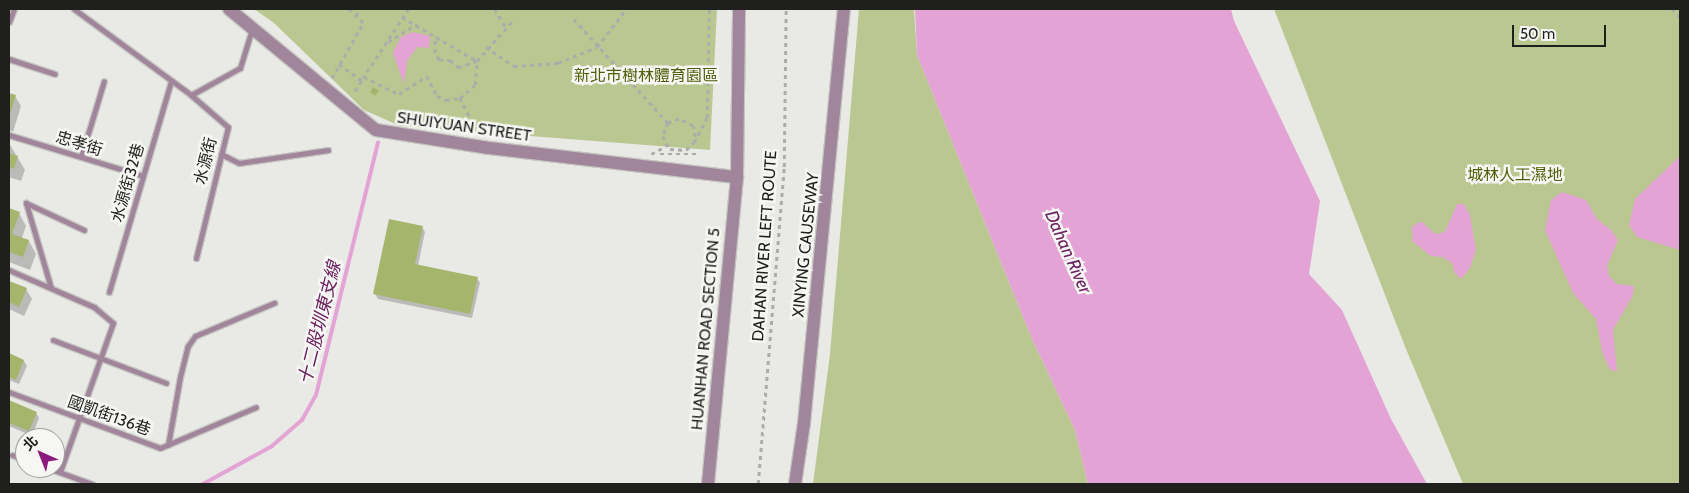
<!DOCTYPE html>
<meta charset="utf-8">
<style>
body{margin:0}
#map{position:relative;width:1689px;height:493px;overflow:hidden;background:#e9eae6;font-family:Cabin,"Noto Sans TC",sans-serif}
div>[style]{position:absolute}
.green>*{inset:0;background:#bac790}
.water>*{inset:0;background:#e3a3d5}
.shadow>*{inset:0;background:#0003}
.stream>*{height:4px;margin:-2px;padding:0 2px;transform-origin:2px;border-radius:2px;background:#e3a3d5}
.building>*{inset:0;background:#a5b56b}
.path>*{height:2.5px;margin-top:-1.25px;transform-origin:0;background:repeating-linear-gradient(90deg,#acadaa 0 4px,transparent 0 8px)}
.roads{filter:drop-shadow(1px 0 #c5c6c2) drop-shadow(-1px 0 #c5c6c2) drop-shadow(0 1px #c5c6c2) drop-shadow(0 -1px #c5c6c2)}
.service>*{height:5px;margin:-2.5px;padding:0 2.5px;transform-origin:2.5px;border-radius:2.5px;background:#a1859a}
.tertiary>*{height:12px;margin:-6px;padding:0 6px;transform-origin:6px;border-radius:6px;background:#a1859a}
span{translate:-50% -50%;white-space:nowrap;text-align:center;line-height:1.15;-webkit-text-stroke:5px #f6f7f4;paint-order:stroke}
.park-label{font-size:16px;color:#515e07}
.street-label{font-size:16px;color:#1f201e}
.water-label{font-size:18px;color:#6d2361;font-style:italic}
.frame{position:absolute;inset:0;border:10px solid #1f201e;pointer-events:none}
.north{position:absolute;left:15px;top:428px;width:50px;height:50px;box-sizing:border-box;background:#f6f7f4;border:1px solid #a0a19e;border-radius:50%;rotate:316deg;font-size:14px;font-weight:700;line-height:20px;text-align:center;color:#1f201e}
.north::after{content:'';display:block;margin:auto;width:18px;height:22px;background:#8c1a7c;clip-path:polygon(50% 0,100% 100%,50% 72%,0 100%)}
.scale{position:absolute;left:1512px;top:25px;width:94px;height:22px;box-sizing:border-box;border:2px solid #1f201e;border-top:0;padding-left:6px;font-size:15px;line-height:18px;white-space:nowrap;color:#1f201e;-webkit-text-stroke:4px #f6f7f4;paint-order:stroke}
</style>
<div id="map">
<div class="green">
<i style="clip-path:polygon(254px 9px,717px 9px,710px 150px,400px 126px,364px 110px,274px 23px)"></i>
<i style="clip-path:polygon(859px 9px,914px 9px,917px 55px,1032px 339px,1075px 430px,1088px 484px,813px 484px,830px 354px)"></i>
<i style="clip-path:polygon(1274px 9px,1680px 9px,1680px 484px,1463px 484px,1406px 349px)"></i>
</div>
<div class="water">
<i style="clip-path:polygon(915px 9px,1231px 9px,1234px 21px,1320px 201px,1309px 274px,1342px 310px,1391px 419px,1427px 484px,1088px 484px,1075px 430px,1032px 339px,917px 55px)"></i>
<i style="clip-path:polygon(413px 32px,430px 36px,429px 48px,417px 47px,407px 61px,404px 84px,393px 53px,401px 37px)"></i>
<i style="clip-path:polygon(1680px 156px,1680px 250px,1637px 237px,1629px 225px,1635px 199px)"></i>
<i style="clip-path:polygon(1562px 192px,1586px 200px,1597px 219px,1611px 230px,1618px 240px,1607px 266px,1609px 276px,1617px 284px,1634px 286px,1633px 295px,1613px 330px,1617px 371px,1612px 371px,1608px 366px,1602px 351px,1596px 319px,1573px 293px,1545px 230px,1551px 200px)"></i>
<i style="clip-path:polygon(1457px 204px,1464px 204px,1470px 215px,1476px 250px,1470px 268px,1461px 279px,1454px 272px,1453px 264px,1443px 257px,1431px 256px,1413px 242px,1412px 227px,1421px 221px,1435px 234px,1445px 232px)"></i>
</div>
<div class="shadow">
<i style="clip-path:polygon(9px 94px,15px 96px,21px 106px,13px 132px,9px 130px)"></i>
<i style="clip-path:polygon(9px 143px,25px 170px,21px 181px,9px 177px)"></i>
<i style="clip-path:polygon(9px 210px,19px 213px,26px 226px,22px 238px,29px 241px,36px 254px,30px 270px,9px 262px)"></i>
<i style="clip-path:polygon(422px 227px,425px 232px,418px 266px,477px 278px,480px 283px,472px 318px,378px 299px,375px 294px)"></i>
<i style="clip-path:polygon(9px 282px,26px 289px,32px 299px,24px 316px,9px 309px)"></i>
<i style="clip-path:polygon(9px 355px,24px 361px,27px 366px,19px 384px,9px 380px)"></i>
<i style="clip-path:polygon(9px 401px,36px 413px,39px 418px,32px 436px,9px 426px)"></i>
</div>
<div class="stream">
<i style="left:203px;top:484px;width:79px;rotate:-28.8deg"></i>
<i style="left:272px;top:446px;width:40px;rotate:-41deg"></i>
<i style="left:302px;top:420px;width:29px;rotate:-61deg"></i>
<i style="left:316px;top:395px;width:260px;rotate:-76.2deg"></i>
</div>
<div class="building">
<i style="clip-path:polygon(373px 87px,379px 91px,375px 96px,370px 92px)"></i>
<i style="clip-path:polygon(9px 93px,16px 95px,9px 117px)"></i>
<i style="clip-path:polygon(9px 153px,18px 156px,14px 169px,9px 167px)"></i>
<i style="clip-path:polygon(9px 208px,20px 212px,12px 234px,29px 240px,23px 257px,9px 252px)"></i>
<i style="clip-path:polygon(389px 219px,423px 226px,415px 264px,478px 277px,470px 314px,373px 294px)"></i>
<i style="clip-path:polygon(9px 281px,27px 288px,19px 307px,9px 302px)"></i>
<i style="clip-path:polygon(9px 353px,24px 360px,16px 380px,9px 377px)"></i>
<i style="clip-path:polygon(9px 400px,37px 412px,29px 431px,9px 423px)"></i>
</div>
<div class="path">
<i style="left:349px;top:9px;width:10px;rotate:45deg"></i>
<i style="left:409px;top:9px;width:82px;rotate:123.5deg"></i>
<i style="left:364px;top:77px;width:39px;rotate:26deg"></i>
<i style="left:399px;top:94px;width:33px;rotate:-33deg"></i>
<i style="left:427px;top:76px;width:22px;rotate:63deg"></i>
<i style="left:437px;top:96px;width:10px;rotate:24deg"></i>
<i style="left:446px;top:100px;width:14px;rotate:-8deg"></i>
<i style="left:460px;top:98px;width:20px;rotate:-41deg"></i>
<i style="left:475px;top:85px;width:24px;rotate:-85deg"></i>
<i style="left:477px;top:61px;width:19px;rotate:159deg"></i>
<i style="left:459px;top:68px;width:11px;rotate:-139deg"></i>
<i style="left:451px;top:61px;width:12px;rotate:-175deg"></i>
<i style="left:439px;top:60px;width:8px;rotate:-120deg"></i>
<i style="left:435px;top:53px;width:17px;rotate:-90deg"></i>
<i style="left:495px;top:9px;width:21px;rotate:59deg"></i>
<i style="left:1672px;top:9px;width:11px;rotate:45deg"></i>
<i style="left:402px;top:17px;width:87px;rotate:30.4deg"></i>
<i style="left:477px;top:61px;width:56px;rotate:-48.6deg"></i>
<i style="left:574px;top:19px;width:140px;rotate:47.9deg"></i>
<i style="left:388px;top:42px;width:34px;rotate:-32deg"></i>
<i style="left:486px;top:47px;width:34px;rotate:34deg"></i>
<i style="left:514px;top:66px;width:44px;rotate:-3.9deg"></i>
<i style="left:558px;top:63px;width:42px;rotate:-22.3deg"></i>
<i style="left:597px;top:47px;width:48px;rotate:-52.7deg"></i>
<i style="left:339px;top:64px;width:29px;rotate:36deg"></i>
<i style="left:332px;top:78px;width:63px;rotate:-60.6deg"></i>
<i style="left:363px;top:23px;width:10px;rotate:-135deg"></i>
<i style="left:356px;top:16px;width:8px;rotate:-67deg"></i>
<i style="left:355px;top:91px;width:17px;rotate:-57deg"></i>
<i style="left:460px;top:98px;width:22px;rotate:63deg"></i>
<i style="left:695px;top:137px;width:11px;rotate:-100deg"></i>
<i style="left:693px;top:126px;width:16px;rotate:-153deg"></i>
<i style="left:679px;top:119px;width:12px;rotate:160deg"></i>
<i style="left:668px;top:123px;width:14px;rotate:111deg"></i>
<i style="left:663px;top:136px;width:15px;rotate:62deg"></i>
<i style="left:670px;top:149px;width:16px;rotate:4deg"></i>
<i style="left:686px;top:150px;width:11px;rotate:-45deg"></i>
<i style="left:694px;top:142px;width:27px;rotate:-62deg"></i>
<i style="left:707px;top:118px;width:109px;rotate:-88.9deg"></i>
<i style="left:651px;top:154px;width:17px;rotate:-28deg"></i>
<i style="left:660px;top:154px;width:36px"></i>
<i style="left:758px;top:484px;width:318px;rotate:-85.3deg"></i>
<i style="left:784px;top:167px;width:158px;rotate:-89.3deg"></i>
</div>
<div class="roads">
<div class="service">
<i style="left:74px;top:9px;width:145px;rotate:36.3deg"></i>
<i style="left:191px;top:95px;width:49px;rotate:40.9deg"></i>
<i style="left:228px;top:127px;width:135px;rotate:103.7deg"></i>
<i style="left:9px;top:22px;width:14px;rotate:-69deg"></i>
<i style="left:9px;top:59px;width:48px;rotate:18.1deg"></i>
<i style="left:191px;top:95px;width:56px;rotate:-28.9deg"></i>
<i style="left:240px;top:68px;width:41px;rotate:-72.9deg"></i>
<i style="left:9px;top:135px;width:140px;rotate:17deg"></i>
<i style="left:221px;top:154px;width:20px;rotate:27deg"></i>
<i style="left:239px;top:163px;width:90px;rotate:-8.3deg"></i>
<i style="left:81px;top:157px;width:79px;rotate:-73.2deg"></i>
<i style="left:9px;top:270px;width:93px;rotate:23.5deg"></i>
<i style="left:94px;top:307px;width:25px;rotate:40deg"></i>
<i style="left:113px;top:323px;width:158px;rotate:109.6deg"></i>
<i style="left:51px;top:288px;width:89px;rotate:-106.4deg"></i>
<i style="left:26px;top:203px;width:64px;rotate:25deg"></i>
<i style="left:109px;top:292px;width:220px;rotate:-73.6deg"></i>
<i style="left:53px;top:340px;width:121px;rotate:20.8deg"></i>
<i style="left:9px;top:392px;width:161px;rotate:20.3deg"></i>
<i style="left:160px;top:448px;width:104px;rotate:-23.1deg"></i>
<i style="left:168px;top:445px;width:69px;rotate:-80deg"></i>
<i style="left:180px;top:377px;width:32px;rotate:-76deg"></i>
<i style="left:188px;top:346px;width:12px;rotate:-55deg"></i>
<i style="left:195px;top:336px;width:86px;rotate:-22.7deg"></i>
<i style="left:12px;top:455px;width:14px;rotate:21deg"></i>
<i style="left:48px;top:468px;width:47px;rotate:20deg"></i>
</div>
<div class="tertiary">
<i style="left:229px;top:9px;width:190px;rotate:39.5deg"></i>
<i style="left:376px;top:130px;width:114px;rotate:9.1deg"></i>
<i style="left:489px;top:148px;width:250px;rotate:6.7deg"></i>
<i style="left:708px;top:484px;width:308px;rotate:-84.6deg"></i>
<i style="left:737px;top:177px;width:168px;rotate:-89.3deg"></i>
<i style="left:795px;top:484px;width:62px;rotate:-81.6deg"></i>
<i style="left:804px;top:423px;width:416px;rotate:-84.5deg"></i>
</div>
</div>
<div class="park-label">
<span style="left:646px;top:76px">新北市樹林體育園區</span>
<span style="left:1515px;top:175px">城林人工濕地</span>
</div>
<div class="street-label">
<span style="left:464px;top:127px;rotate:8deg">SHUIYUAN STREET</span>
<span style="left:79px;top:144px;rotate:17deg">忠孝街</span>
<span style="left:206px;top:161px;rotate:-76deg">水源街</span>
<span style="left:128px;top:183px;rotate:-74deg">水源街32巷</span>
<span style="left:806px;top:245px;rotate:-84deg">XINYING CAUSEWAY</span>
<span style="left:765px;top:246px;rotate:-86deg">DAHAN RIVER LEFT ROUTE</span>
<span style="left:706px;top:329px;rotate:-85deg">HUANHAN ROAD SECTION 5</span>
<span style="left:109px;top:416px;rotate:20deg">國凱街136巷</span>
</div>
<div class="water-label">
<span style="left:1068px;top:252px;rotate:66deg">Dahan River</span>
<span style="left:320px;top:323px;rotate:-76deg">十二股圳東支線</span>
</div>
<div class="frame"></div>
<div class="north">北</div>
<div class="scale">50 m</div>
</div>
